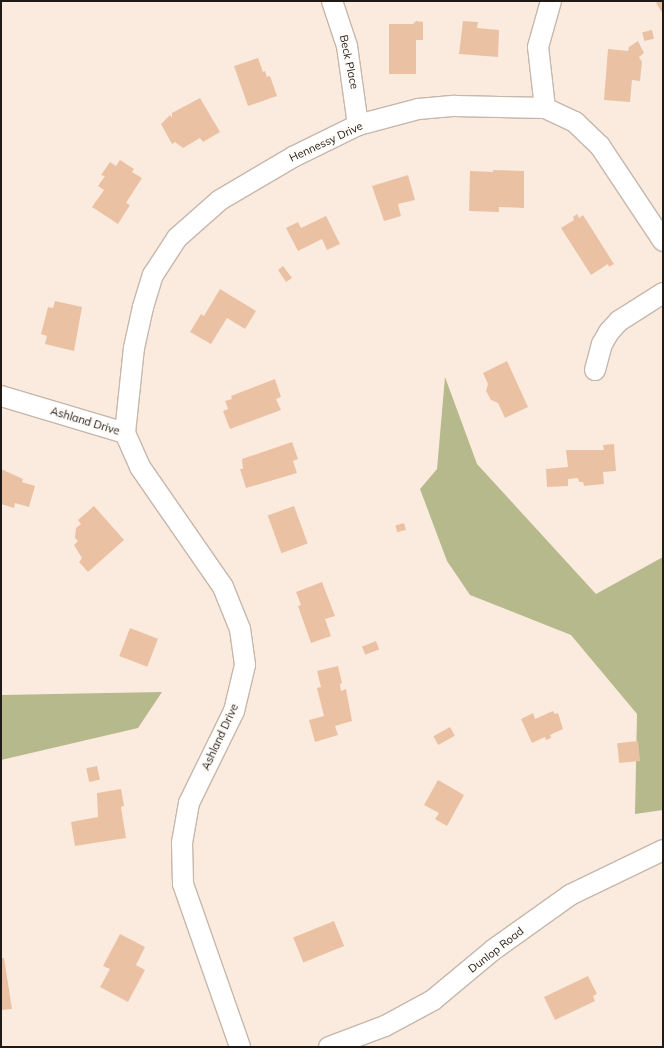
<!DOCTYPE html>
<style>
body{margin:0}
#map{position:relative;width:664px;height:1048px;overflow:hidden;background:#fbebdf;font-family:Mulish,sans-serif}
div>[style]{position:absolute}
.forest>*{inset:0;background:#b6b98c}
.building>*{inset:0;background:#eac2a3;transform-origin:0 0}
.roads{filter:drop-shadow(1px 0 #c6b7ab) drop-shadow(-1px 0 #c6b7ab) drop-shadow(0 1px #c6b7ab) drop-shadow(0 -1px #c6b7ab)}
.minor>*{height:20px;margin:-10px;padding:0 10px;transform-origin:10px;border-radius:10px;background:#fff}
span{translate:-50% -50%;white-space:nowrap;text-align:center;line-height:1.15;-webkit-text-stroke:4px #fefbf8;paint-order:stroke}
.street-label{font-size:11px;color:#1f1a16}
.frame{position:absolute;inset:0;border:2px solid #1f1a16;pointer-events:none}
</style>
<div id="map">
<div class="forest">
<i style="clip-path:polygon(445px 377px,477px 464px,596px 594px,663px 557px,663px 810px,635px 814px,637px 714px,571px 635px,470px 595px,447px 561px,420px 489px,437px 469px)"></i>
<i style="clip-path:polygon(162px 692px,138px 728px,1px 760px,1px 695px)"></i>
</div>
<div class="building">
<i style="clip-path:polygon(659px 1px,663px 1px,663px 14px,656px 3px)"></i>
<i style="clip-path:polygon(416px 21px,423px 22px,423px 40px,416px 40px,416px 74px,389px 74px,389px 24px,413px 24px)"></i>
<i style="clip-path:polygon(463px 21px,478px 22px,477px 28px,499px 30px,498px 57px,459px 54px)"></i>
<i style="left:652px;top:30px;width:9px;height:10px;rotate:77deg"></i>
<i style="clip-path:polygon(638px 41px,644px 53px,639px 57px,642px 62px,640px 81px,632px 80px,630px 102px,604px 100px,608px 49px,628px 51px,629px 47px)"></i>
<i style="clip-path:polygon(258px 58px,263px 72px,265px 71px,267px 77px,270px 76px,277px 96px,248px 106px,234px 66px)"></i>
<i style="clip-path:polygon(200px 98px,220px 132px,203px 142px,200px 138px,183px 148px,175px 142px,172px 144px,161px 124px,170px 115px,172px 118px,172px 113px)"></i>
<i style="clip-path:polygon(120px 160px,134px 169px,132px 172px,142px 178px,126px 203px,130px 205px,118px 224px,92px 207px,104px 190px,98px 186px,105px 176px,101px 175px,110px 162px,116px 166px)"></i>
<i style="clip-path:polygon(493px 170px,524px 171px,524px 208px,499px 207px,499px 212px,469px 211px,470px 171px,493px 172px)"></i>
<i style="clip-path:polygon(408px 175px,415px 200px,398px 204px,401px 216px,384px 221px,372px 186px)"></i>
<i style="clip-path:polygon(577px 214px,579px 218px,583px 215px,614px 264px,609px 267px,608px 264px,591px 275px,561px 228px,574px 220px,573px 217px)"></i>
<i style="clip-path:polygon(326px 216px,340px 244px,327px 250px,322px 239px,298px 251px,286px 228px,298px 222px,301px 228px)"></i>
<i style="clip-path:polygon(283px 266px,292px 278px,286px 282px,278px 270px)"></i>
<i style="clip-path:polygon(220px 289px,256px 311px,245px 329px,227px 318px,211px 344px,190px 332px,201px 314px,204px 316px)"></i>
<i style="clip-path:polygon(55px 301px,82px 307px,74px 351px,45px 344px,47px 336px,41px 334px,48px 307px,53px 308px)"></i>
<i style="clip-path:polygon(507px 361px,528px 407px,505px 418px,498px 403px,491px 400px,486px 391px,488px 384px,483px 373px)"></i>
<i style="clip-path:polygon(275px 379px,281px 397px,276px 399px,281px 410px,230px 429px,223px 411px,228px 409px,225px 401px,232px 399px,231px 396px)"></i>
<i style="clip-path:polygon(292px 442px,298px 459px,293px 461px,297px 473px,246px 488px,240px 469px,243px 469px,242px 459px)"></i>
<i style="clip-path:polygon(614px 444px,616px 471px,603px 472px,604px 484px,584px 486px,583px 482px,579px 482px,578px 478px,568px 479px,568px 486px,547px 487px,546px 469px,568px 467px,566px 450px,604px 450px,603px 445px)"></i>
<i style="clip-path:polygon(1px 469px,23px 479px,22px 482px,35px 486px,29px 507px,15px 503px,14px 508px,1px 504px)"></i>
<i style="clip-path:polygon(94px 506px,124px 540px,88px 572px,79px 562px,82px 558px,74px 545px,78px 541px,75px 538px,76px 528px,81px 524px,78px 520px)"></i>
<i style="left:294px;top:506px;width:40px;height:28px;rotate:70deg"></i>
<i style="left:404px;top:523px;width:7px;height:9px;rotate:74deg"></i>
<i style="clip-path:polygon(322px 582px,335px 616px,325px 619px,331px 636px,311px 643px,298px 606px,301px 605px,296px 592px)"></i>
<i style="left:130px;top:628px;width:30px;height:30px;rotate:21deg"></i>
<i style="left:376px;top:641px;width:9px;height:15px;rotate:69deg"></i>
<i style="clip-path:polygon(338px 666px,342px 683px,340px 684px,341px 691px,346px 689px,352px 721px,335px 726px,338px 735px,315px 742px,309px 720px,324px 716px,317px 688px,321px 687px,317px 671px)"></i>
<i style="clip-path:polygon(553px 711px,555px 714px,558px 713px,563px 729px,550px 735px,551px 738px,546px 740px,545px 737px,532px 743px,521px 719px,533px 713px,535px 719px)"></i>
<i style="left:450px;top:727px;width:10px;height:19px;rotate:61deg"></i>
<i style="left:638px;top:741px;width:20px;height:21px;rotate:84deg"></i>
<i style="left:97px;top:766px;width:14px;height:11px;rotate:78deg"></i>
<i style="clip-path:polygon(438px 780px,464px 795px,447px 826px,435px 819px,439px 813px,424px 805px)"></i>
<i style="clip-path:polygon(121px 789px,124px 806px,121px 807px,126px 838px,75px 846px,71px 822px,98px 817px,97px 793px)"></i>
<i style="left:334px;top:921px;width:27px;height:44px;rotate:68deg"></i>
<i style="clip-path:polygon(120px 934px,145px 947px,136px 965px,145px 970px,128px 1002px,100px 987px,110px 969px,103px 966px)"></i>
<i style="clip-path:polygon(1px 958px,4px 958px,12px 1009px,1px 1010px)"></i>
<i style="clip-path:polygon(588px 976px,597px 994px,593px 996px,595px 1001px,555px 1020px,544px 997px)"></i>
</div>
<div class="roads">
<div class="minor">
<i style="left:332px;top:1px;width:47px;rotate:71.6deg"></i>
<i style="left:347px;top:46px;width:80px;rotate:82.1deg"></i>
<i style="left:545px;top:108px;width:61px;rotate:-96.5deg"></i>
<i style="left:538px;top:47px;width:48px;rotate:-74.2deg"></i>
<i style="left:595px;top:370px;width:27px;rotate:-75deg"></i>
<i style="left:602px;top:344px;width:14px;rotate:-60deg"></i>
<i style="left:609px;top:332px;width:15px;rotate:-48deg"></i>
<i style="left:619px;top:321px;width:52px;rotate:-32.5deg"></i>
<i style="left:1px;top:396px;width:129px;rotate:16.6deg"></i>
<i style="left:125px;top:433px;width:37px;rotate:66deg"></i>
<i style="left:140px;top:467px;width:146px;rotate:55.3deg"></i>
<i style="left:223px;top:587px;width:45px;rotate:68deg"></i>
<i style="left:240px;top:629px;width:36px;rotate:82deg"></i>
<i style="left:245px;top:665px;width:47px;rotate:103.4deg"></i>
<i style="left:234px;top:711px;width:102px;rotate:116.1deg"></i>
<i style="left:189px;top:803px;width:40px;rotate:100deg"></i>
<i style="left:182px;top:842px;width:42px;rotate:88.6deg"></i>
<i style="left:183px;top:884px;width:173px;rotate:70.7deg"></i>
<i style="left:125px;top:433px;width:85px;rotate:-84deg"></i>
<i style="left:134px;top:348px;width:42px;rotate:-77.6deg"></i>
<i style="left:143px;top:307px;width:34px;rotate:-73deg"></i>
<i style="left:153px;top:275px;width:44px;rotate:-57deg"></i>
<i style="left:177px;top:238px;width:57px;rotate:-41.5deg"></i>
<i style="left:220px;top:200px;width:85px;rotate:-30.5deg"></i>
<i style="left:293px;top:157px;width:72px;rotate:-26.2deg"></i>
<i style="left:358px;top:125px;width:62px;rotate:-14.9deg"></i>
<i style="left:418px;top:109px;width:37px;rotate:-5deg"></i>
<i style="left:455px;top:106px;width:90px;rotate:1.3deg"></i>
<i style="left:545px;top:108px;width:33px;rotate:25deg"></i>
<i style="left:575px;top:122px;width:35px;rotate:44deg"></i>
<i style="left:600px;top:146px;width:114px;rotate:56.4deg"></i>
<i style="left:329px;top:1047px;width:60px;rotate:-20.6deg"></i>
<i style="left:385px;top:1026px;width:55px;rotate:-28.4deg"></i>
<i style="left:433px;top:1000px;width:78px;rotate:-39.8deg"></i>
<i style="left:493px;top:950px;width:95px;rotate:-35.5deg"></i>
<i style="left:570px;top:895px;width:103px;rotate:-25.8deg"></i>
</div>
</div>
<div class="street-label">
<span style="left:349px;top:62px;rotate:78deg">Beck Place</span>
<span style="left:326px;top:142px;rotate:-25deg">Hennessy Drive</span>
<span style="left:85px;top:421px;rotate:17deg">Ashland Drive</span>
<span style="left:220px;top:737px;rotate:-65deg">Ashland Drive</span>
<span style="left:496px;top:950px;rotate:-38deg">Dunlop Road</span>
</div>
<div class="frame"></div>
</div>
